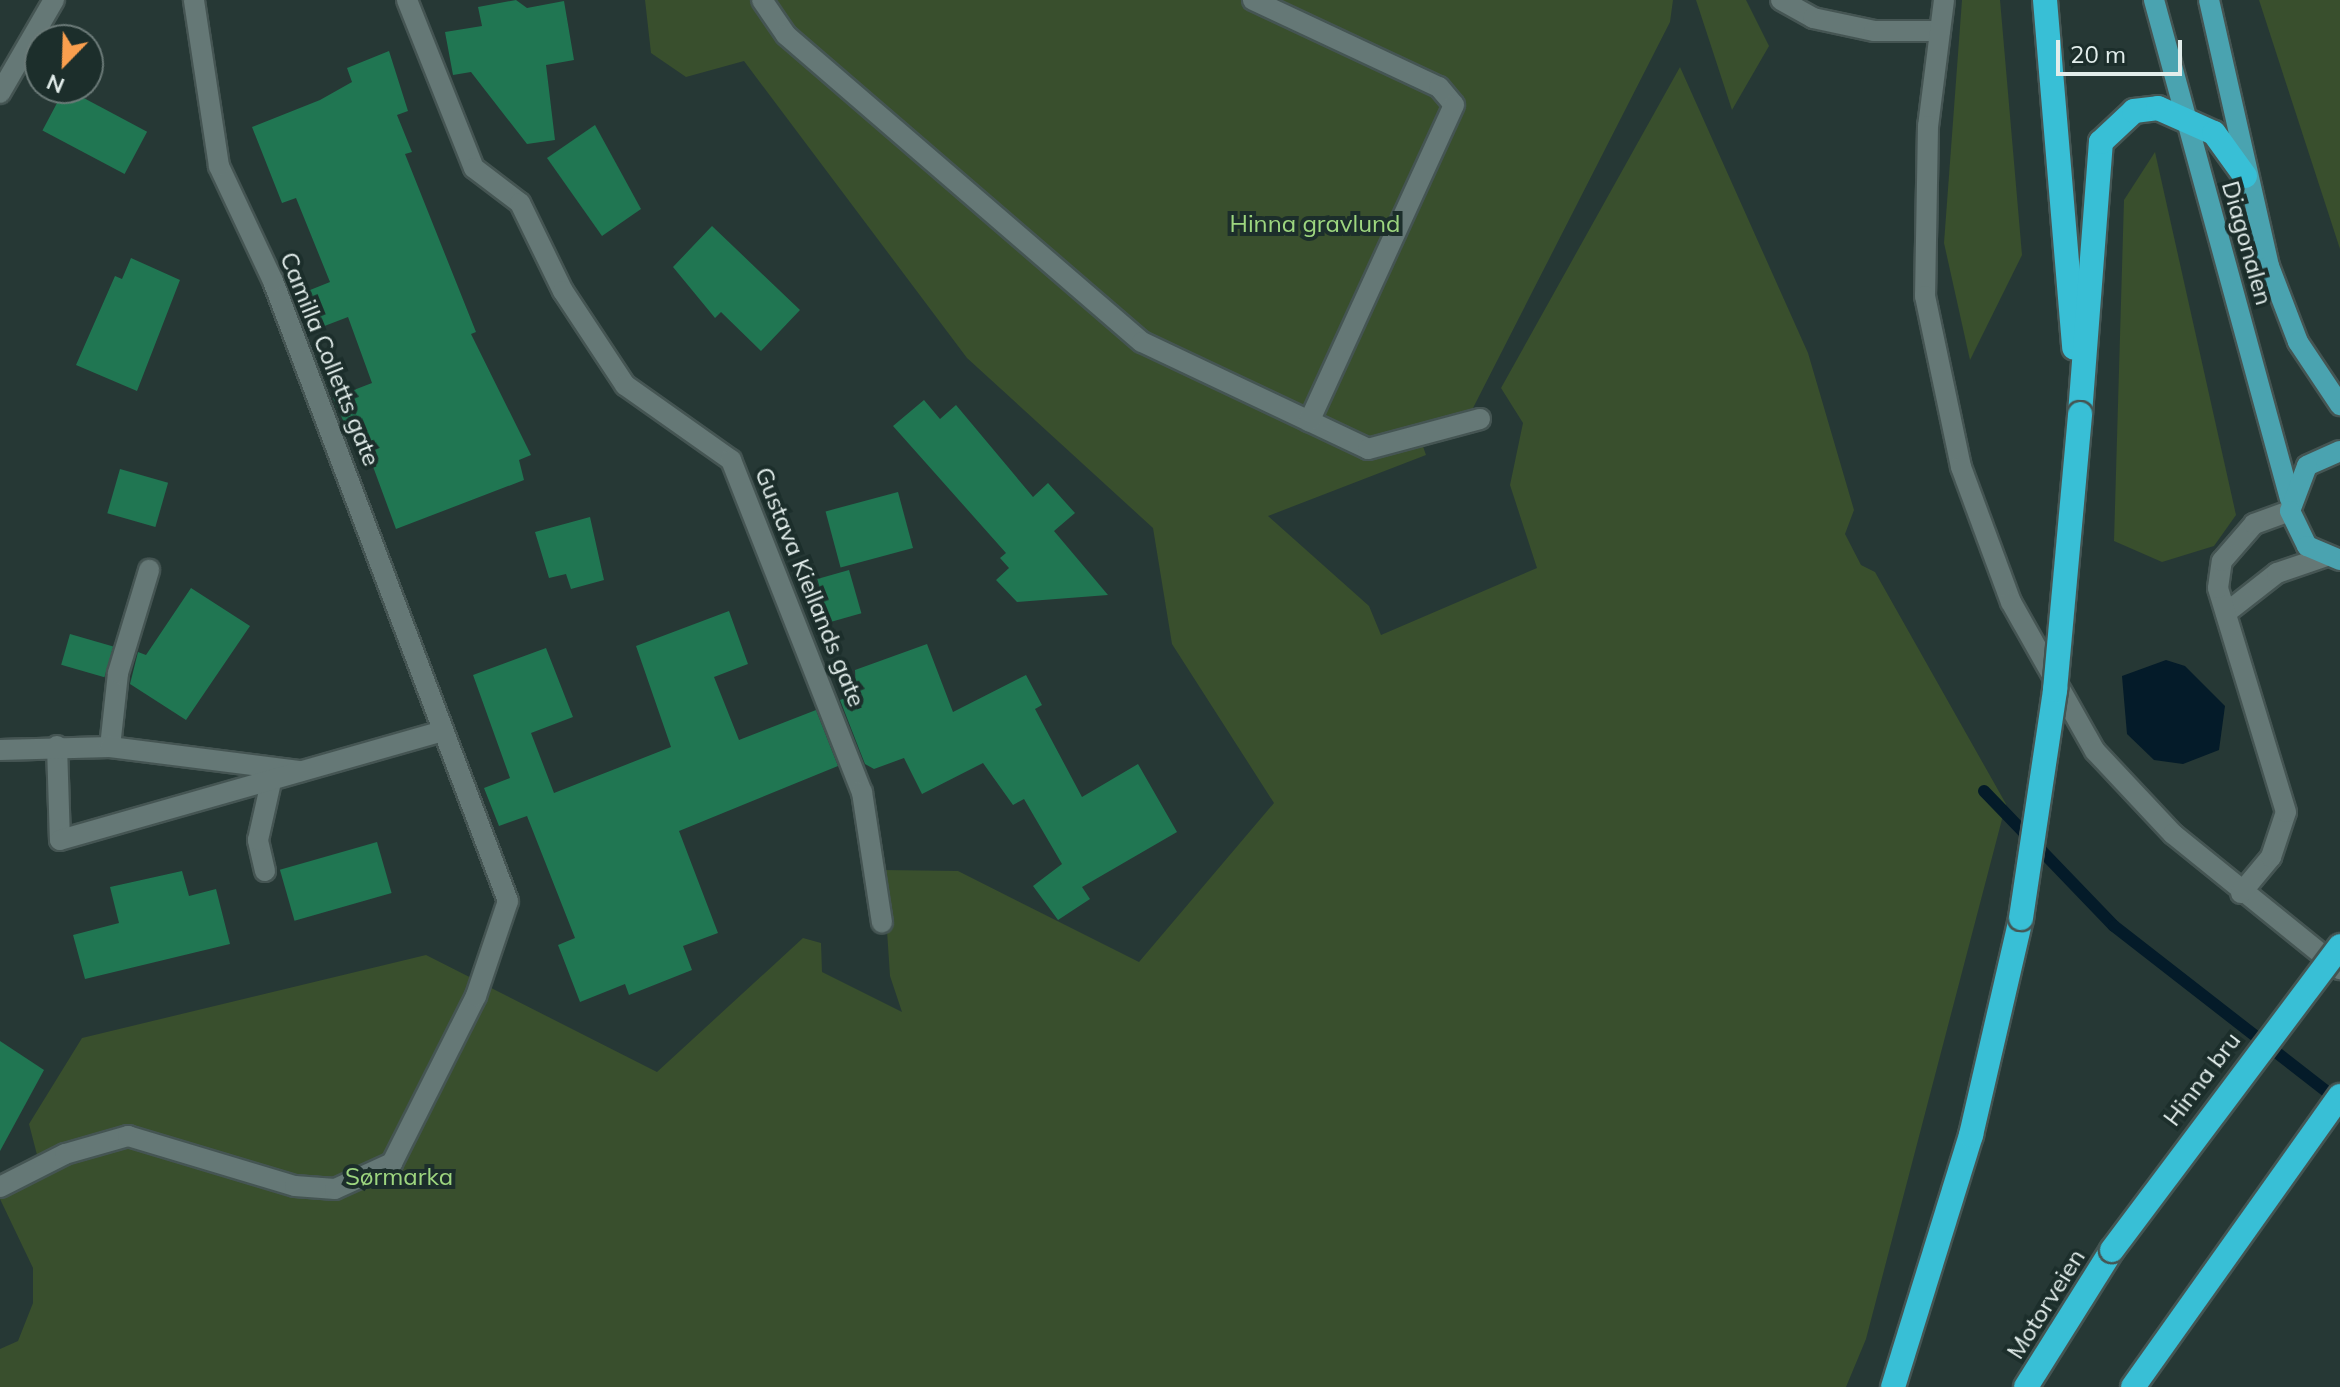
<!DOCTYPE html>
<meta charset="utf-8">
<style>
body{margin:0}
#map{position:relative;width:2340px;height:1387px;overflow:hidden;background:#263835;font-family:Mulish,sans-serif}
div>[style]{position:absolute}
.green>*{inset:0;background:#394f2d}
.water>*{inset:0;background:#041b29}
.stream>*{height:12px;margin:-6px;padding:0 6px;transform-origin:6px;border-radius:6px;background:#041b29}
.building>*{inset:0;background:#207652;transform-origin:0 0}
.roads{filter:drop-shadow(2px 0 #455553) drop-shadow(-2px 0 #455553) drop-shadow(0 2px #455553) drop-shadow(0 -2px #455553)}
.service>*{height:20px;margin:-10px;padding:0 10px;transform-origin:10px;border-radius:10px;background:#657876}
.minor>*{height:20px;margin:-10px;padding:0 10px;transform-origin:10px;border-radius:10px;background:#657876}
.primary>*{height:20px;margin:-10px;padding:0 10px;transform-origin:10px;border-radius:10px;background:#4aa3b0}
.motorway>*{height:24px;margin:-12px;padding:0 12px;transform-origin:12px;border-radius:12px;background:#38bfd6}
.bridges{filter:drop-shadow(2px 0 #455553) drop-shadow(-2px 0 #455553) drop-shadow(0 2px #455553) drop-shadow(0 -2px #455553)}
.motorway-bridge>*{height:24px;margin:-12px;padding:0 12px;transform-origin:12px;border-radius:12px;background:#38bfd6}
span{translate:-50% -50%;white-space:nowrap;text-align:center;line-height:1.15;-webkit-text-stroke:8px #1c2e2b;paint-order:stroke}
.park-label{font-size:24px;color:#9dd67f}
.street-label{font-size:24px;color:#e2edeb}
.north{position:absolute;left:24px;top:24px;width:80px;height:80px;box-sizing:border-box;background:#1c2e2b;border:2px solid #6b7a78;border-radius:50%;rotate:203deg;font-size:22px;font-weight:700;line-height:32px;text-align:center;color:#e2edeb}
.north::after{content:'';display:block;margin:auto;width:28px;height:36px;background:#fa9f4e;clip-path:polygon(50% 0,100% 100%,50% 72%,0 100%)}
.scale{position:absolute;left:2056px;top:40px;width:126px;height:36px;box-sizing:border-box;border:4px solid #e2edeb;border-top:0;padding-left:10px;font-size:24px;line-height:28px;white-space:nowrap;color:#e2edeb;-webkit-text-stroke:6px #1c2e2b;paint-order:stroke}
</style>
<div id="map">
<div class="green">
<i style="clip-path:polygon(645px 0,1673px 0,1670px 22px,1473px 408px,1418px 432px,1426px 455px,1268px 516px,1369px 606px,1381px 635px,1537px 568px,1510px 485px,1523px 423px,1501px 388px,1680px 67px,1808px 353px,1854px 510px,1845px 534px,1861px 565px,1875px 572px,2006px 804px,1866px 1339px,1846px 1387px,0 1387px,0 1349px,18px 1341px,33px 1303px,33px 1268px,0 1199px,43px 1178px,29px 1124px,82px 1038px,426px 955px,657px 1072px,803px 938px,821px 943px,822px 972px,902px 1012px,890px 976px,883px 870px,958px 871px,1139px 962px,1274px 803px,1172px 644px,1153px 528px,967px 358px,744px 61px,686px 77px,651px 53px)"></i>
<i style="clip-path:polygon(1696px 0,1746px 0,1769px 46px,1732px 110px)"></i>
<i style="clip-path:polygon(1962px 0,2000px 0,2022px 255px,1970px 360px,1944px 243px)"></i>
<i style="clip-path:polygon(2259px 0,2340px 0,2340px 249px)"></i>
<i style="clip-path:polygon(2155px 152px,2236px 515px,2214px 546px,2162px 562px,2114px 541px,2124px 200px)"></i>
</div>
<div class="water">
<i style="clip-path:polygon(2166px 660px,2185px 666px,2225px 706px,2219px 750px,2183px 764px,2154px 760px,2127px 734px,2122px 676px)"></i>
</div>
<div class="stream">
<i style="left:1984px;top:791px;width:187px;rotate:46.1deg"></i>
<i style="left:2114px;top:926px;width:285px;rotate:37.9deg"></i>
</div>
<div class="building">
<i style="clip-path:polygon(516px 0,527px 8px,564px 1px,574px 60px,546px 65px,555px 140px,527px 144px,471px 72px,453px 75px,445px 32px,482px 26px,478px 7px)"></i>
<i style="clip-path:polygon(389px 51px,408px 111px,397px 115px,412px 152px,405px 154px,476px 332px,471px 334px,531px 455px,519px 460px,524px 480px,396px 529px,361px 434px,351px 438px,333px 398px,372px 383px,348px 317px,314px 330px,300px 294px,330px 282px,296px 198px,282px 203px,252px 127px,320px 100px,352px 82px,347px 68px)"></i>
<i style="left:65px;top:88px;width:93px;height:48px;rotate:28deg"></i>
<i style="clip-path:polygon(595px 125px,641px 209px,602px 236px,547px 158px)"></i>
<i style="clip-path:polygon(712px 226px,800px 310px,761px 351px,721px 312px,715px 318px,673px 267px)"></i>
<i style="clip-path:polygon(131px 258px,180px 280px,137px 391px,76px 365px,115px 276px,122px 279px)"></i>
<i style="clip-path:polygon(924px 400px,940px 419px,956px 405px,1033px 497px,1048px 483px,1075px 513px,1054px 531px,1108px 595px,1017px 602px,996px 580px,1009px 568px,1000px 558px,1006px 553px,893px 426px)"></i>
<i style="left:120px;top:469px;width:50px;height:46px;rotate:16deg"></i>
<i style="left:898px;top:492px;width:58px;height:75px;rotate:75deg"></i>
<i style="clip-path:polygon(590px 517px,604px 580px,571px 589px,566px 574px,549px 578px,535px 532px)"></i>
<i style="left:849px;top:570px;width:45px;height:33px;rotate:74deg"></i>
<i style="clip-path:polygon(191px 588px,250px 626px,186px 720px,130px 684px,138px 652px,146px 655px)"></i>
<i style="clip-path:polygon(729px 611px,748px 664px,714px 677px,739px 740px,816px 710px,838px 766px,679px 831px,718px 933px,683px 946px,692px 970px,629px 995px,625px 984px,580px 1002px,558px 945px,575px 938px,527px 816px,499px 826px,484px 788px,510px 778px,473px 675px,546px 648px,573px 717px,531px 733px,554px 793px,671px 747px,636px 646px)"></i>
<i style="left:70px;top:634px;width:45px;height:32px;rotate:16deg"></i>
<i style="clip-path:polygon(927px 644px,953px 712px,1026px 675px,1042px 705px,1035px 709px,1082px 797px,1138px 764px,1177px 832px,1082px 887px,1090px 899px,1058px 920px,1033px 886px,1062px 864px,1024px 799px,1013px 805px,983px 763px,922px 794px,904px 758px,874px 769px,865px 764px,840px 700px,856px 694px,855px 670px)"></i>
<i style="left:377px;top:842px;width:53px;height:101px;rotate:74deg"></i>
<i style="clip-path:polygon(182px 871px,189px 896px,216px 889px,230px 944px,85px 979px,73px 935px,119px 923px,110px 887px)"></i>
<i style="clip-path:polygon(0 1041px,44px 1070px,0 1151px)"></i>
</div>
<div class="roads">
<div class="service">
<i style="left:762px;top:0;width:42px;rotate:55.6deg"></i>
<i style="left:786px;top:35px;width:470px;rotate:40.8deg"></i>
<i style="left:1142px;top:342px;width:250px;rotate:25.3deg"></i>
<i style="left:1368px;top:449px;width:116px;rotate:-15deg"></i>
<i style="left:1253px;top:0;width:205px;rotate:25.1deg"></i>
<i style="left:1439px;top:87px;width:23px;rotate:50deg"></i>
<i style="left:1454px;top:105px;width:348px;rotate:114.6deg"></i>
<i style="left:1781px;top:0;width:37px;rotate:29deg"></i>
<i style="left:1813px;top:18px;width:62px;rotate:12deg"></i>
<i style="left:1874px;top:31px;width:66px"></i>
<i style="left:1944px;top:0;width:127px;rotate:97.2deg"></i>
<i style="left:1928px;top:126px;width:170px;rotate:91deg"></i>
<i style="left:1925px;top:296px;width:175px;rotate:78.1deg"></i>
<i style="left:1961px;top:467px;width:144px;rotate:69.7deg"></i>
<i style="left:2011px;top:602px;width:171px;rotate:60.6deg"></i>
<i style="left:2095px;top:751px;width:114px;rotate:46.8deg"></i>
<i style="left:2173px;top:834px;width:215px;rotate:39deg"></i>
<i style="left:2226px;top:613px;width:65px;rotate:-38.1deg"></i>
<i style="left:2277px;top:573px;width:50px;rotate:-18.8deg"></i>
<i style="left:57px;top:746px;width:94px;rotate:88.2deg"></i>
<i style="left:110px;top:747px;width:74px;rotate:-83.8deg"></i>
<i style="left:118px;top:673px;width:108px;rotate:-73.2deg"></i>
<i style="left:0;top:750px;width:110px;rotate:-1.6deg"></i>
<i style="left:110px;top:747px;width:192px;rotate:7.2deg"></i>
<i style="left:265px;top:871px;width:32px;rotate:-103deg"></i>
<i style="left:258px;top:840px;width:59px;rotate:-77.4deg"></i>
<i style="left:2241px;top:893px;width:47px;rotate:-50.2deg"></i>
<i style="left:2271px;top:857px;width:47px;rotate:-71.6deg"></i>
<i style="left:2286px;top:812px;width:234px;rotate:-106.9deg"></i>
<i style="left:2218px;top:588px;width:27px;rotate:-82deg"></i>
<i style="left:2222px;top:561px;width:49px;rotate:-49.1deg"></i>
<i style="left:2254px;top:524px;width:38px;rotate:-20deg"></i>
</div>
<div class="minor">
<i style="left:407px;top:0;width:181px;rotate:68.3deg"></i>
<i style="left:474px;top:168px;width:58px;rotate:37.3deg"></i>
<i style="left:520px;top:203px;width:98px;rotate:64deg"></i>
<i style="left:563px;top:291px;width:113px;rotate:56.6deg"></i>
<i style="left:625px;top:385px;width:130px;rotate:35.3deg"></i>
<i style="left:731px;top:460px;width:357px;rotate:68.5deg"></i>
<i style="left:862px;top:792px;width:132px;rotate:81.3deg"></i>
<i style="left:0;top:93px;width:108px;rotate:-59.9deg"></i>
<i style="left:60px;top:840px;width:394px;rotate:-15.9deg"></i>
<i style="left:0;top:1187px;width:73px;rotate:-26.9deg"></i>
<i style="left:65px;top:1154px;width:66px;rotate:-15.9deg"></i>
<i style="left:128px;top:1136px;width:174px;rotate:16.7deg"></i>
<i style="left:295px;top:1186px;width:40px;rotate:4.3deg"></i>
<i style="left:335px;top:1189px;width:63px;rotate:-24.5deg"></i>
<i style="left:392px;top:1163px;width:187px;rotate:-63.3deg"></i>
<i style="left:476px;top:996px;width:100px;rotate:-71.4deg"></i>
<i style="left:508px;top:901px;width:663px;rotate:-110.76deg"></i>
<i style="left:273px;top:281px;width:127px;rotate:-115.2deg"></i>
<i style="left:219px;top:166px;width:168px;rotate:-98.6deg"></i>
</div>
<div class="primary">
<i style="left:2154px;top:0;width:517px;rotate:74.75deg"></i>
<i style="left:2209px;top:0;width:273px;rotate:77.3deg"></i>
<i style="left:2269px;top:266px;width:81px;rotate:69.1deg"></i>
<i style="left:2298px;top:342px;width:76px;rotate:56.3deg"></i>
<i style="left:2340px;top:451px;width:36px;rotate:156deg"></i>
<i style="left:2307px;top:466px;width:48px;rotate:110.7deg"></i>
<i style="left:2290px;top:511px;width:39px;rotate:64deg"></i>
<i style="left:2307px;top:546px;width:36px;rotate:23deg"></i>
</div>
<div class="motorway">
<i style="left:2045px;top:0;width:349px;rotate:85.2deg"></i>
<i style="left:2080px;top:414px;width:273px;rotate:-85.6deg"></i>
<i style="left:2101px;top:142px;width:45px;rotate:-43.2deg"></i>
<i style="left:2134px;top:111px;width:24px;rotate:-7deg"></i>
<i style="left:2158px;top:108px;width:61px;rotate:24.1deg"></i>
<i style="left:2214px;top:133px;width:53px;rotate:54.2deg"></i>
<i style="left:1893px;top:1387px;width:264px;rotate:-72.8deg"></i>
<i style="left:1971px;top:1135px;width:223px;rotate:-77deg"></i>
<i style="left:2026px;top:1387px;width:162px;rotate:-57.9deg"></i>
<i style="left:2133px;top:1387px;width:357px;rotate:-54.6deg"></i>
</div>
</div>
<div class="bridges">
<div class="motorway-bridge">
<i style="left:2021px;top:918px;width:231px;rotate:-81.5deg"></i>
<i style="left:2055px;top:690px;width:277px;rotate:-84.8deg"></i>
<i style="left:2112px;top:1250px;width:380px;rotate:-53.1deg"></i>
</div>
</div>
<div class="park-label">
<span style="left:1315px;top:224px">Hinna gravlund</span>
<span style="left:399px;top:1177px">Sørmarka</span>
</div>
<div class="street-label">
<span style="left:2247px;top:243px;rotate:74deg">Diagonalen</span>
<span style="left:330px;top:359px;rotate:68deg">Camilla Colletts gate</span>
<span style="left:810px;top:587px;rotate:68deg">Gustava Kiellands gate</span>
<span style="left:2202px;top:1079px;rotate:-53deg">Hinna bru</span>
<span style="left:2046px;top:1304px;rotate:-58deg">Motorveien</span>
</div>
<div class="north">N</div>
<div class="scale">20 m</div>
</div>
